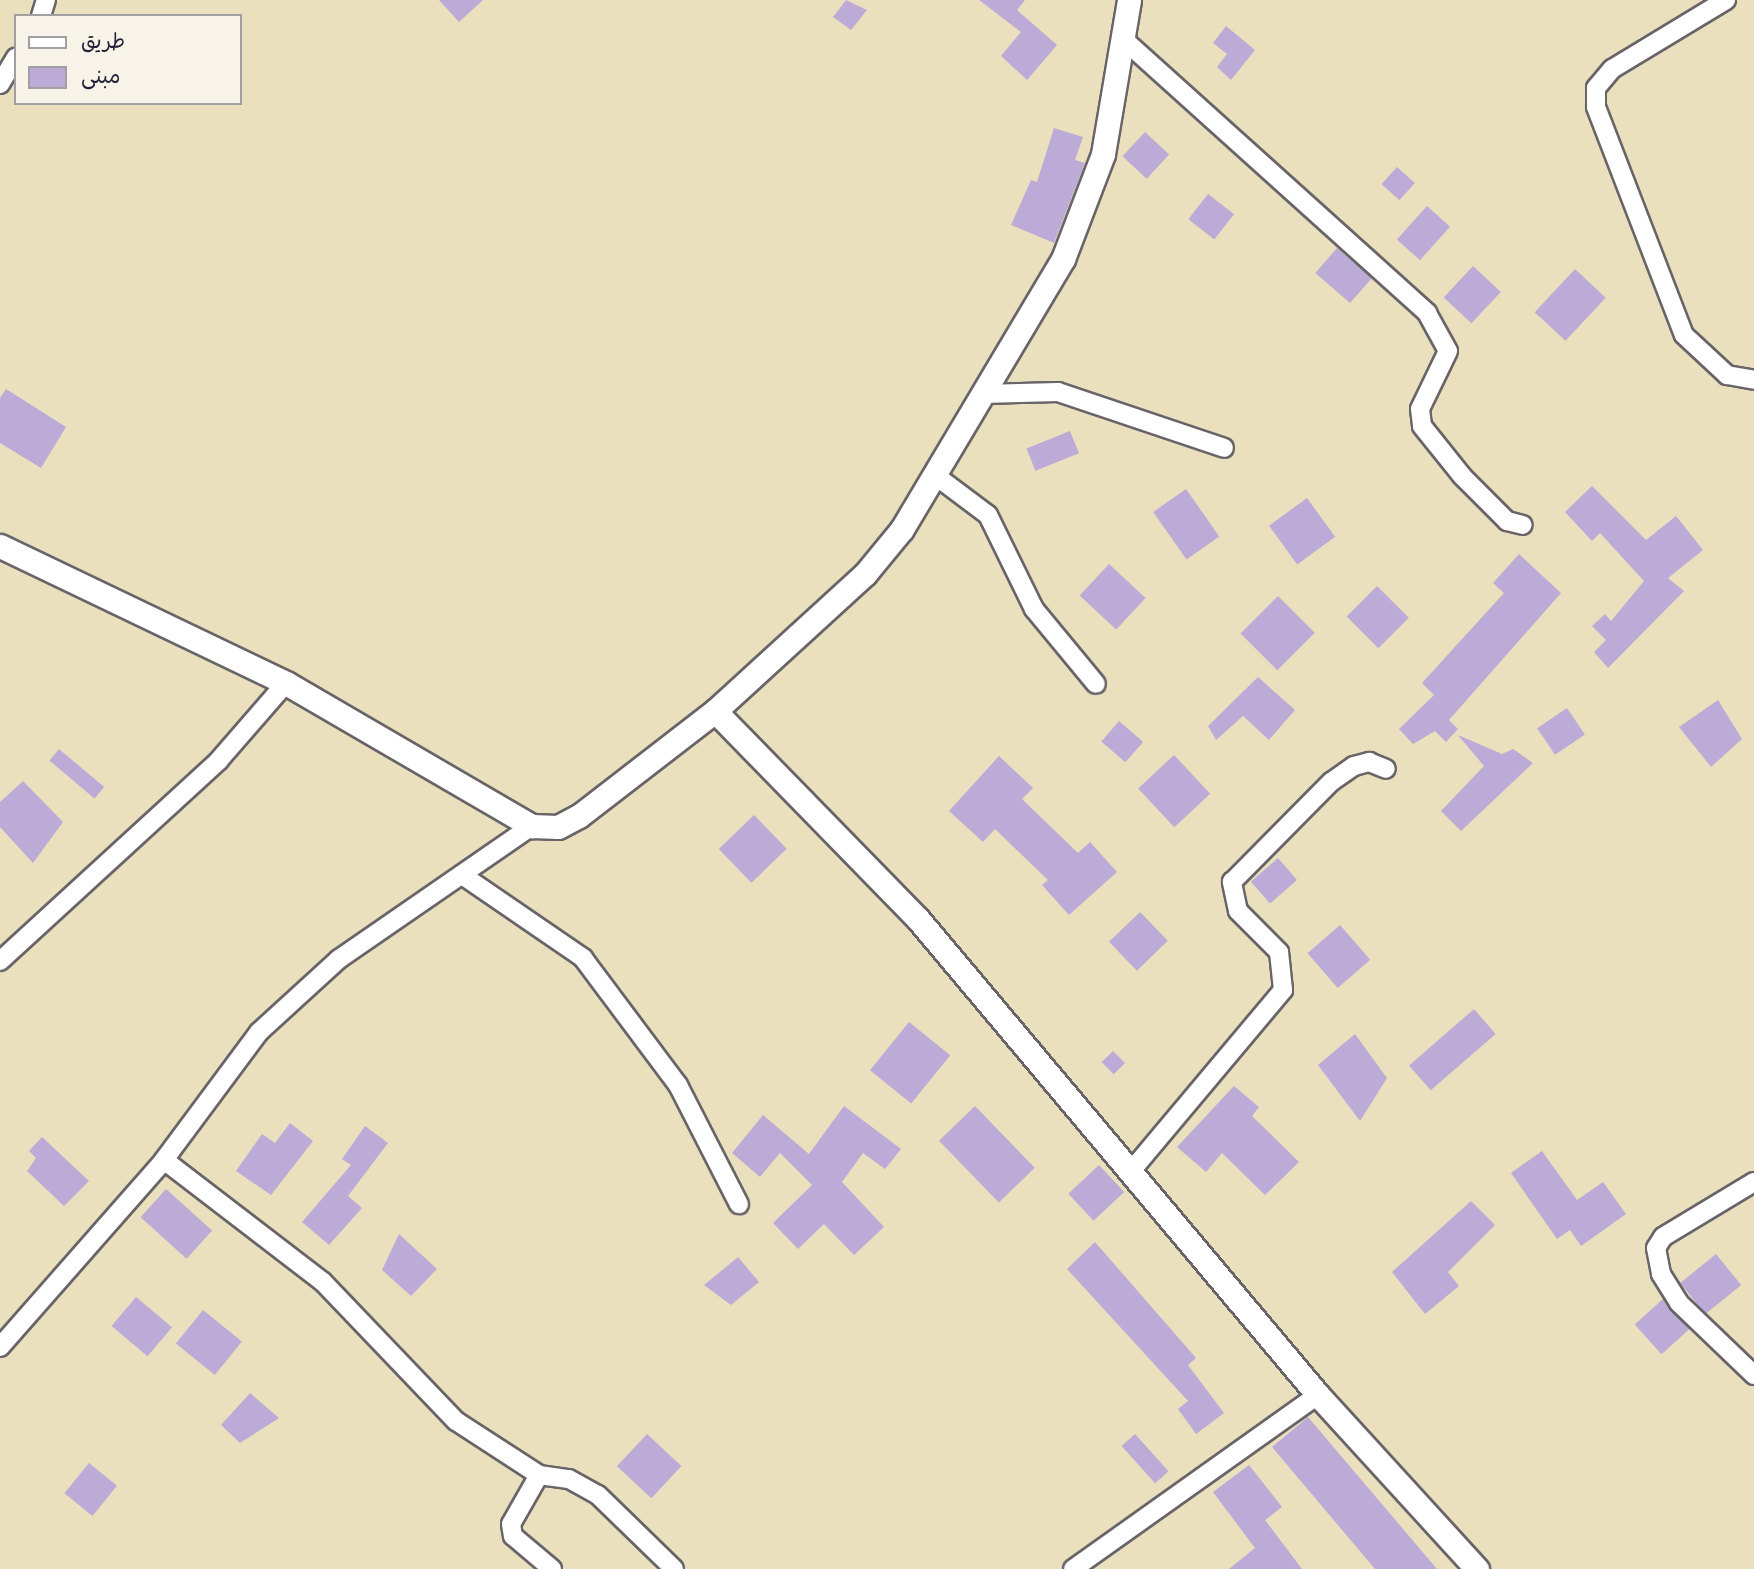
<!DOCTYPE html>
<meta charset="utf-8">
<style>
body{margin:0}
#map{position:relative;width:1754px;height:1569px;overflow:hidden;background:#eae0bd;font-family:Dekko,"Playpen Sans Arabic",sans-serif}
div>[style]{position:absolute}
.building>*{inset:0;background:#bbabd6;transform-origin:0 0}
.roads{filter:drop-shadow(2px 0 #686468) drop-shadow(-2px 0 #686468) drop-shadow(0 2px #686468) drop-shadow(0 -2px #686468)}
.minor>*{height:18px;margin:-9px;padding:0 9px;transform-origin:9px;border-radius:9px;background:#fff}
.tertiary>*{height:23px;margin:-11.5px;padding:0 11.5px;transform-origin:11.5px;border-radius:11.5px;background:#fff}
span{translate:-50% -50%;white-space:nowrap;text-align:center;line-height:1.15;-webkit-text-stroke:6px #f7f3e8;paint-order:stroke}
.legend{position:absolute;left:14px;top:14px;width:228px;height:91px;box-sizing:border-box;background:#f7f3e8;border:2px solid #a29fa3;margin:0;padding:9px 12px;list-style:none;font-size:21px;color:#22223b}
.legend li{display:flex;align-items:center;gap:14px;height:35px}
.legend b{width:35px;border:2px solid #a29fa3}
</style>
<div id="map">
<div class="building">
<i style="clip-path:polygon(439px 0,483px 0,459px 22px)"></i>
<i style="clip-path:polygon(846px 0,867px 10px,851px 30px,833px 17px)"></i>
<i style="clip-path:polygon(979px 0,1025px 0,1017px 10px,1057px 45px,1027px 80px,1001px 56px,1021px 32px)"></i>
<i style="clip-path:polygon(1226px 26px,1255px 50px,1231px 80px,1217px 67px,1227px 54px,1213px 43px)"></i>
<i style="clip-path:polygon(1054px 128px,1083px 137px,1075px 160px,1085px 163px,1054px 243px,1011px 225px,1031px 180px,1037px 182px)"></i>
<i style="left:1145px;top:132px;width:33px;height:33px;rotate:43deg"></i>
<i style="left:1397px;top:167px;width:24px;height:23px;rotate:42deg"></i>
<i style="left:1208px;top:194px;width:33px;height:32px;rotate:38deg"></i>
<i style="left:1427px;top:206px;width:31px;height:45px;rotate:42deg"></i>
<i style="left:1337px;top:248px;width:46px;height:33px;rotate:41deg"></i>
<i style="left:1473px;top:266px;width:38px;height:43px;rotate:43deg"></i>
<i style="left:1575px;top:269px;width:42px;height:59px;rotate:43deg"></i>
<i style="clip-path:polygon(6px 389px,66px 427px,41px 468px,0 443px,0 398px)"></i>
<i style="left:1070px;top:431px;width:24px;height:47px;rotate:68deg"></i>
<i style="clip-path:polygon(1592px 486px,1646px 540px,1676px 516px,1703px 550px,1668px 578px,1684px 591px,1608px 668px,1594px 652px,1606px 640px,1592px 626px,1605px 614px,1611px 621px,1644px 581px,1600px 533px,1592px 541px,1565px 512px)"></i>
<i style="left:1186px;top:489px;width:58px;height:40px;rotate:55deg"></i>
<i style="left:1307px;top:498px;width:48px;height:47px;rotate:54deg"></i>
<i style="clip-path:polygon(1519px 554px,1561px 593px,1449px 720px,1458px 729px,1446px 742px,1435px 731px,1413px 744px,1399px 729px,1434px 695px,1422px 683px,1504px 593px,1493px 583px)"></i>
<i style="left:1109px;top:564px;width:50px;height:43px;rotate:43deg"></i>
<i style="left:1377px;top:586px;width:45px;height:43px;rotate:45deg"></i>
<i style="left:1278px;top:596px;width:52px;height:53px;rotate:45deg"></i>
<i style="clip-path:polygon(1258px 677px,1295px 710px,1269px 740px,1243px 716px,1216px 740px,1208px 726px)"></i>
<i style="clip-path:polygon(1718px 700px,1742px 739px,1711px 767px,1679px 727px)"></i>
<i style="left:1567px;top:708px;width:32px;height:36px;rotate:56deg"></i>
<i style="left:1119px;top:721px;width:32px;height:27px;rotate:41deg"></i>
<i style="clip-path:polygon(1458px 735px,1502px 754px,1513px 749px,1533px 763px,1461px 831px,1441px 811px,1484px 766px)"></i>
<i style="left:59px;top:749px;width:59px;height:15px;rotate:40deg"></i>
<i style="left:1174px;top:755px;width:53px;height:49px;rotate:47deg"></i>
<i style="clip-path:polygon(999px 756px,1033px 788px,1022px 799px,1078px 853px,1090px 842px,1117px 872px,1069px 915px,1042px 885px,1048px 880px,995px 829px,983px 842px,949px 811px)"></i>
<i style="clip-path:polygon(23px 781px,63px 822px,33px 863px,0 827px,0 802px)"></i>
<i style="left:754px;top:815px;width:47px;height:49px;rotate:46deg"></i>
<i style="left:1278px;top:858px;width:29px;height:36px;rotate:49deg"></i>
<i style="left:1140px;top:912px;width:40px;height:43px;rotate:46deg"></i>
<i style="left:1340px;top:925px;width:46px;height:43px;rotate:49deg"></i>
<i style="left:1474px;top:1009px;width:33px;height:86px;rotate:49deg"></i>
<i style="left:909px;top:1022px;width:53px;height:62px;rotate:39deg"></i>
<i style="clip-path:polygon(1355px 1034px,1387px 1078px,1360px 1121px,1318px 1065px)"></i>
<i style="left:1113px;top:1051px;width:17px;height:16px;rotate:45deg"></i>
<i style="clip-path:polygon(1234px 1086px,1259px 1107px,1252px 1116px,1299px 1162px,1265px 1195px,1222px 1153px,1206px 1172px,1177px 1147px)"></i>
<i style="clip-path:polygon(844px 1106px,901px 1149px,885px 1169px,863px 1153px,842px 1182px,884px 1227px,854px 1255px,824px 1224px,798px 1249px,773px 1223px,812px 1185px,780px 1153px,760px 1177px,732px 1153px,763px 1115px,809px 1154px)"></i>
<i style="left:975px;top:1106px;width:86px;height:50px;rotate:46deg"></i>
<i style="clip-path:polygon(290px 1123px,313px 1141px,271px 1195px,236px 1171px,262px 1134px,275px 1143px)"></i>
<i style="clip-path:polygon(365px 1126px,388px 1143px,348px 1196px,362px 1208px,329px 1245px,302px 1222px,351px 1165px,342px 1159px)"></i>
<i style="clip-path:polygon(42px 1137px,89px 1181px,64px 1206px,27px 1171px,36px 1158px,29px 1151px)"></i>
<i style="clip-path:polygon(1542px 1151px,1577px 1200px,1603px 1182px,1626px 1214px,1581px 1246px,1570px 1230px,1557px 1239px,1511px 1173px)"></i>
<i style="left:1099px;top:1165px;width:37px;height:42px;rotate:47deg"></i>
<i style="left:166px;top:1189px;width:62px;height:38px;rotate:42deg"></i>
<i style="clip-path:polygon(1471px 1201px,1495px 1225px,1448px 1272px,1459px 1286px,1425px 1314px,1392px 1272px)"></i>
<i style="clip-path:polygon(399px 1234px,437px 1269px,411px 1296px,382px 1270px)"></i>
<i style="clip-path:polygon(1095px 1242px,1196px 1358px,1188px 1365px,1224px 1413px,1196px 1434px,1178px 1409px,1188px 1401px,1067px 1269px)"></i>
<i style="left:1716px;top:1254px;width:40px;height:46px;rotate:51deg"></i>
<i style="clip-path:polygon(738px 1257px,759px 1282px,731px 1305px,704px 1285px)"></i>
<i style="left:136px;top:1297px;width:47px;height:38px;rotate:40deg"></i>
<i style="left:1663px;top:1299px;width:40px;height:38px;rotate:48deg"></i>
<i style="left:203px;top:1310px;width:50px;height:43px;rotate:39deg"></i>
<i style="clip-path:polygon(250px 1393px,279px 1418px,240px 1443px,221px 1425px)"></i>
<i style="clip-path:polygon(1308px 1417px,1437px 1569px,1375px 1569px,1272px 1447px)"></i>
<i style="left:647px;top:1434px;width:47px;height:44px;rotate:43deg"></i>
<i style="left:1135px;top:1434px;width:50px;height:18px;rotate:48deg"></i>
<i style="left:89px;top:1463px;width:36px;height:39px;rotate:39deg"></i>
<i style="clip-path:polygon(1249px 1465px,1282px 1507px,1265px 1520px,1302px 1569px,1229px 1569px,1255px 1548px,1213px 1492px)"></i>
</div>
<div class="roads">
<div class="minor">
<i style="left:1726px;top:0;width:133px;rotate:148.8deg"></i>
<i style="left:1612px;top:69px;width:25px;rotate:130deg"></i>
<i style="left:1596px;top:88px;width:19px;rotate:90deg"></i>
<i style="left:1596px;top:107px;width:244px;rotate:68.9deg"></i>
<i style="left:1684px;top:335px;width:59px;rotate:42.9deg"></i>
<i style="left:1727px;top:375px;width:27px;rotate:10deg"></i>
<i style="left:41px;top:16px;width:17px;rotate:-73deg"></i>
<i style="left:1122px;top:38px;width:411px;rotate:42deg"></i>
<i style="left:1427px;top:313px;width:43px;rotate:61.1deg"></i>
<i style="left:1448px;top:351px;width:64px;rotate:115.8deg"></i>
<i style="left:1420px;top:409px;width:17px;rotate:83deg"></i>
<i style="left:1422px;top:426px;width:64px;rotate:51.3deg"></i>
<i style="left:1462px;top:476px;width:64px;rotate:45deg"></i>
<i style="left:1507px;top:521px;width:16px;rotate:14deg"></i>
<i style="left:0;top:84px;width:31px;rotate:-59deg"></i>
<i style="left:982px;top:394px;width:76px;rotate:-1.5deg"></i>
<i style="left:1058px;top:392px;width:175px;rotate:18.6deg"></i>
<i style="left:936px;top:476px;width:65px;rotate:36.9deg"></i>
<i style="left:988px;top:515px;width:105px;rotate:63.9deg"></i>
<i style="left:1034px;top:609px;width:97px;rotate:50.4deg"></i>
<i style="left:462px;top:875px;width:147px;rotate:34.4deg"></i>
<i style="left:583px;top:958px;width:159px;rotate:53.2deg"></i>
<i style="left:678px;top:1085px;width:134px;rotate:62.9deg"></i>
<i style="left:0;top:961px;width:297px;rotate:-42.5deg"></i>
<i style="left:219px;top:760px;width:102px;rotate:-49deg"></i>
<i style="left:164px;top:1160px;width:200px;rotate:37.5deg"></i>
<i style="left:323px;top:1282px;width:192px;rotate:46.3deg"></i>
<i style="left:456px;top:1421px;width:99px;rotate:33deg"></i>
<i style="left:539px;top:1475px;width:30px;rotate:8deg"></i>
<i style="left:569px;top:1479px;width:33px;rotate:29deg"></i>
<i style="left:598px;top:1495px;width:106px;rotate:44.2deg"></i>
<i style="left:1132px;top:1170px;width:235px;rotate:-50deg"></i>
<i style="left:1283px;top:990px;width:38px;rotate:-96deg"></i>
<i style="left:1279px;top:952px;width:58px;rotate:-135deg"></i>
<i style="left:1238px;top:911px;width:30px;rotate:-102deg"></i>
<i style="left:1232px;top:882px;width:141px;rotate:-45.3deg"></i>
<i style="left:1331px;top:782px;width:28px;rotate:-35deg"></i>
<i style="left:1354px;top:766px;width:16px;rotate:-15deg"></i>
<i style="left:1369px;top:762px;width:18px;rotate:22deg"></i>
<i style="left:1754px;top:1182px;width:106px;rotate:148.9deg"></i>
<i style="left:1663px;top:1237px;width:13px;rotate:122deg"></i>
<i style="left:1656px;top:1248px;width:26px;rotate:79deg"></i>
<i style="left:1661px;top:1274px;width:34px;rotate:58deg"></i>
<i style="left:1679px;top:1303px;width:104px;rotate:43.8deg"></i>
<i style="left:0;top:1347px;width:249px;rotate:-48.7deg"></i>
<i style="left:164px;top:1160px;width:159px;rotate:-53.4deg"></i>
<i style="left:259px;top:1032px;width:108px;rotate:-42.4deg"></i>
<i style="left:339px;top:959px;width:234px;rotate:-34.6deg"></i>
<i style="left:539px;top:1475px;width:56px;rotate:119.7deg"></i>
<i style="left:511px;top:1524px;width:12px;rotate:81deg"></i>
<i style="left:513px;top:1536px;width:51px;rotate:40.2deg"></i>
<i style="left:1073px;top:1569px;width:301px;rotate:-35.4deg"></i>
</div>
<div class="tertiary">
<i style="left:0;top:546px;width:317px;rotate:25.6deg"></i>
<i style="left:286px;top:683px;width:285px;rotate:30.2deg"></i>
<i style="left:532px;top:826px;width:26px;rotate:2deg"></i>
<i style="left:558px;top:827px;width:24px;rotate:-28deg"></i>
<i style="left:579px;top:816px;width:172px;rotate:-37.7deg"></i>
<i style="left:715px;top:711px;width:291px;rotate:45.7deg"></i>
<i style="left:918px;top:919px;width:622px;rotate:49.96deg"></i>
<i style="left:1318px;top:1395px;width:236px;rotate:47.6deg"></i>
<i style="left:715px;top:711px;width:203px;rotate:-42.4deg"></i>
<i style="left:865px;top:574px;width:58px;rotate:-50.6deg"></i>
<i style="left:902px;top:529px;width:314px;rotate:-59.2deg"></i>
<i style="left:1063px;top:259px;width:112px;rotate:-69.1deg"></i>
<i style="left:1103px;top:154px;width:156px;rotate:-80.4deg"></i>
</div>
</div>
<ul class="legend">
<li><b style="height:9px;background:#fff"></b>طريق</li>
<li><b style="height:19px;background:#bbabd6"></b>مبنى</li>
</ul>
</div>
